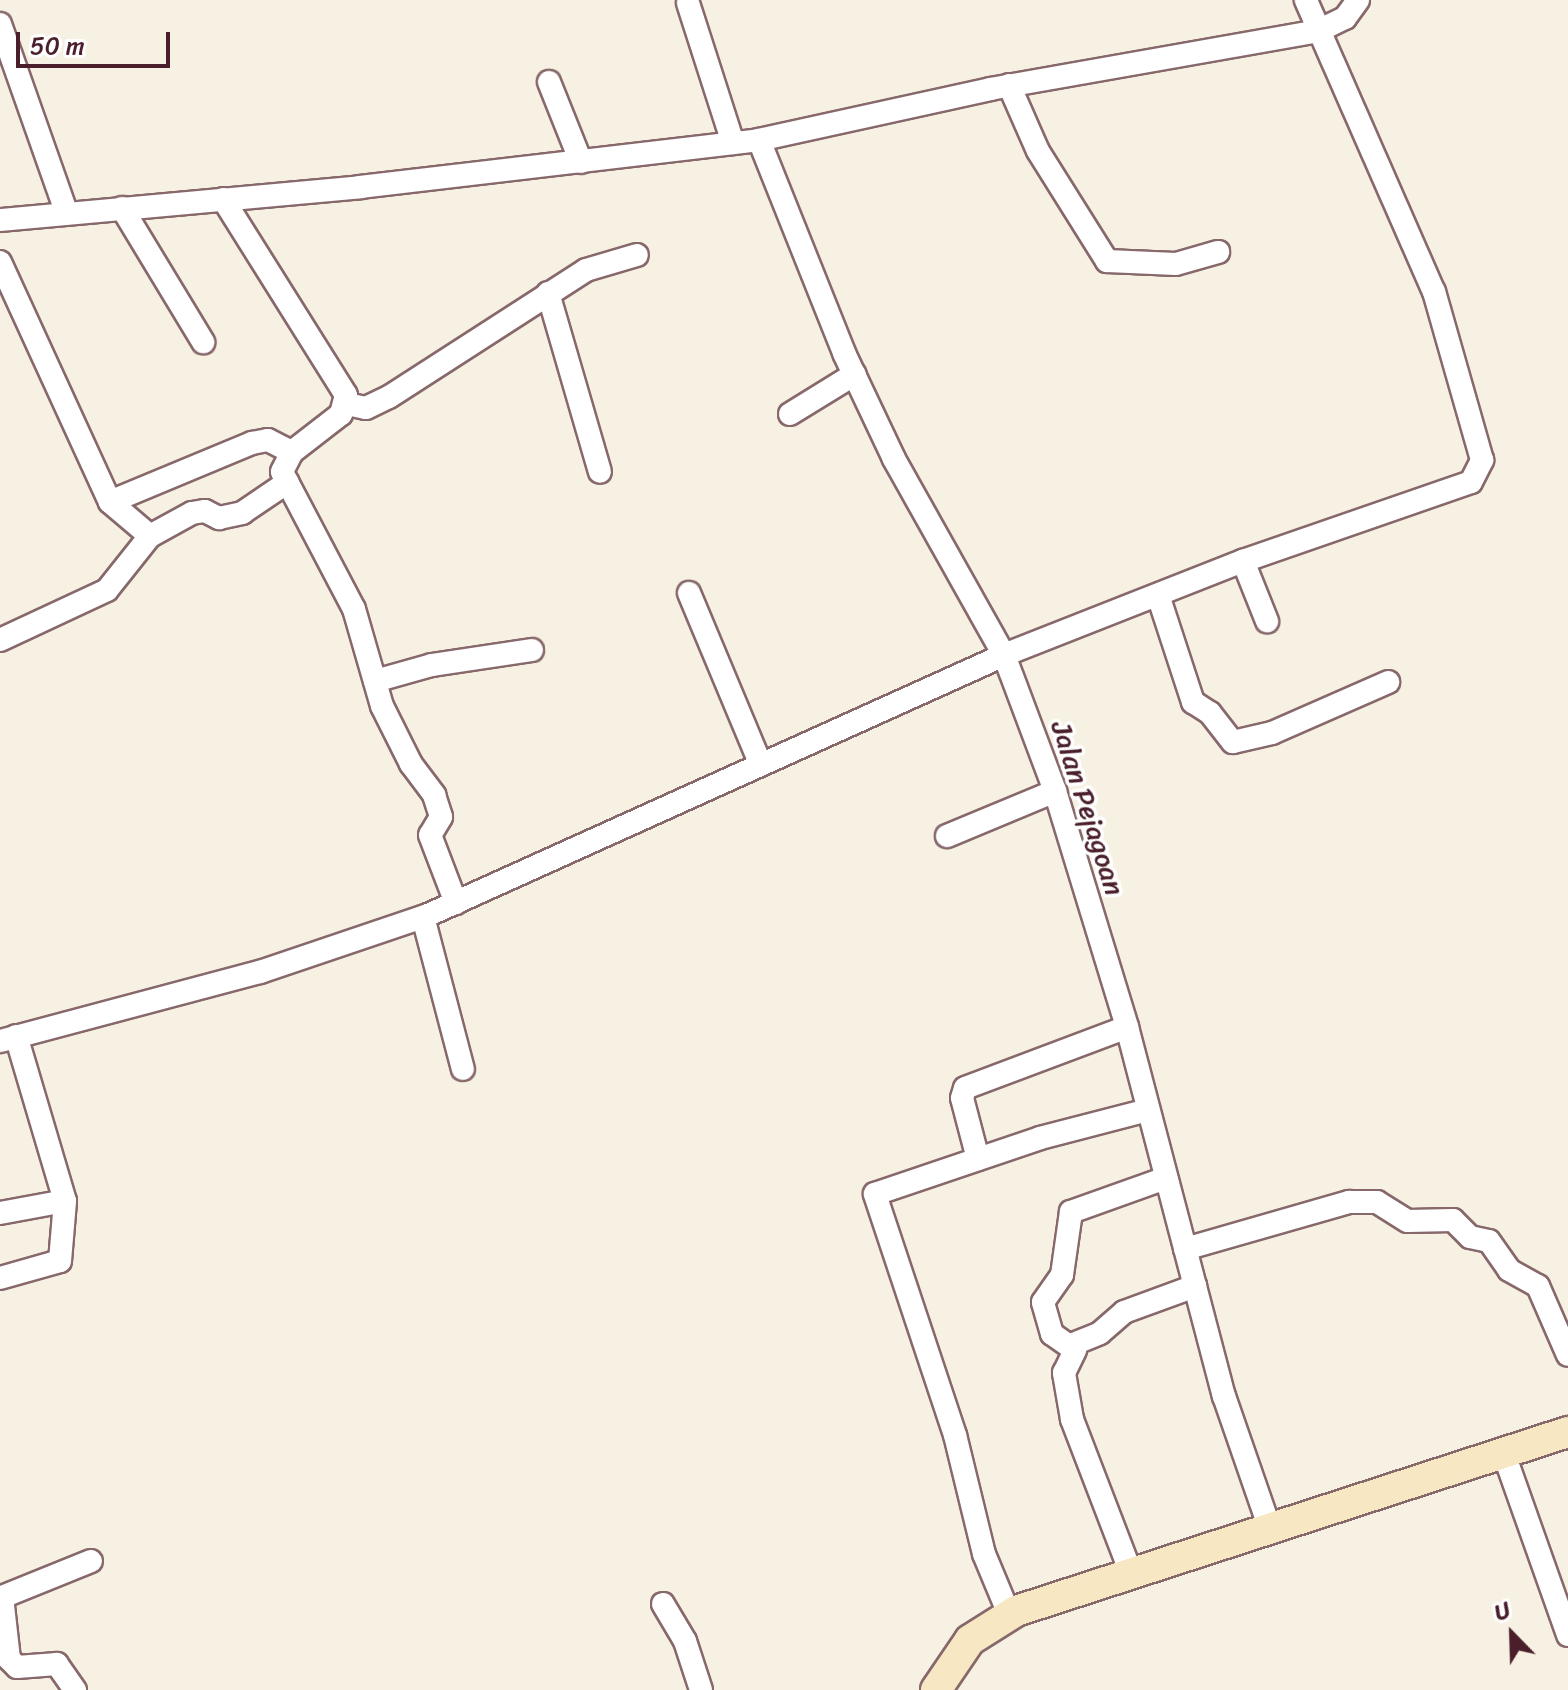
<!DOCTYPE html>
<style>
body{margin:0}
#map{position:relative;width:1568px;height:1690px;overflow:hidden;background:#f7f1e3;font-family:Sriracha,sans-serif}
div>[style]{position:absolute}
.roads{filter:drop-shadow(2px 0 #87686b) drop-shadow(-2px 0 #87686b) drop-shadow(0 2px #87686b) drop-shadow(0 -2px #87686b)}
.street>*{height:22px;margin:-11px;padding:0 11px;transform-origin:11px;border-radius:11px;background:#fff}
.secondary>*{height:30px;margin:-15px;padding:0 15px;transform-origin:15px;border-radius:15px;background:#f7e8c3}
span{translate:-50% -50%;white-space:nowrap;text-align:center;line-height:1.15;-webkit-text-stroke:7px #fff;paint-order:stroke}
.street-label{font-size:28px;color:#4a1f2b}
.north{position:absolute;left:1472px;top:1594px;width:80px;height:80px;-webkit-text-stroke:6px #fff;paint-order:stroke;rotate:337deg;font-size:22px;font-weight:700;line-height:32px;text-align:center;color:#4a1f2b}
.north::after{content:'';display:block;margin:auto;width:28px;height:36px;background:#4a1f2b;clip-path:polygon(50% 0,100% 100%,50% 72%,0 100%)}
.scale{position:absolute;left:16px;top:32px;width:154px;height:36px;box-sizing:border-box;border:4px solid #4a1f2b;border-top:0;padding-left:10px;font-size:24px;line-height:28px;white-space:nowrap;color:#4a1f2b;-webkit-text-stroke:6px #fff;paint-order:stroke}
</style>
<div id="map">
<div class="roads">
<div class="street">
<i style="left:688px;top:3px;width:147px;rotate:72.2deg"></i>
<i style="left:0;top:24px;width:201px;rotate:70.6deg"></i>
<i style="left:549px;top:82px;width:86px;rotate:68.2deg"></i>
<i style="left:1009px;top:85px;width:72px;rotate:66.3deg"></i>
<i style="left:1038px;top:151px;width:130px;rotate:57.9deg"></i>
<i style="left:1107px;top:261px;width:69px;rotate:2.5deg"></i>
<i style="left:1176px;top:264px;width:44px;rotate:-15.9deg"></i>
<i style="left:759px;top:140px;width:229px;rotate:68.2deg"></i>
<i style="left:844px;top:353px;width:117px;rotate:64.7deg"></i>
<i style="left:894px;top:459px;width:225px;rotate:60.7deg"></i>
<i style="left:1004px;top:655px;width:145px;rotate:69.4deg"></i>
<i style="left:1055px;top:791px;width:247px;rotate:73deg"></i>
<i style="left:1127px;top:1027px;width:382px;rotate:75.3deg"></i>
<i style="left:1224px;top:1396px;width:141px;rotate:70.9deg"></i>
<i style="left:223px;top:199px;width:231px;rotate:57.9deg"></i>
<i style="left:346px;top:395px;width:20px;rotate:105deg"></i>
<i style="left:341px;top:414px;width:62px;rotate:142.2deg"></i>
<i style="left:292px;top:452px;width:22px;rotate:117deg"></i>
<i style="left:282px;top:472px;width:155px;rotate:62.3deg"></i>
<i style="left:354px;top:609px;width:101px;rotate:73.9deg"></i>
<i style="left:382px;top:706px;width:65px;rotate:63.4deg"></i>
<i style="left:411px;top:764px;width:39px;rotate:53deg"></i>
<i style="left:434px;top:795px;width:23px;rotate:72deg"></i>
<i style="left:441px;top:817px;width:21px;rotate:121deg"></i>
<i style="left:430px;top:835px;width:73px;rotate:69.1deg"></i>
<i style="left:122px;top:208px;width:157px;rotate:58.8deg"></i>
<i style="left:0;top:220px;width:362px;rotate:-5.2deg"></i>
<i style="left:360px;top:187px;width:402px;rotate:-6.7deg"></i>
<i style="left:759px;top:140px;width:237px;rotate:-12.4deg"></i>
<i style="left:990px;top:89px;width:333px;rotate:-10deg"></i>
<i style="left:1318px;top:31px;width:30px;rotate:-26deg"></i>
<i style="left:1345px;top:18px;width:22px;rotate:-54deg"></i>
<i style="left:0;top:262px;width:264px;rotate:65.4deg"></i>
<i style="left:110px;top:502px;width:52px;rotate:40.4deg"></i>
<i style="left:150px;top:536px;width:48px;rotate:-28.7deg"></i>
<i style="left:192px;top:513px;width:13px;rotate:-9deg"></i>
<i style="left:205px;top:511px;width:16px;rotate:27deg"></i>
<i style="left:219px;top:518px;width:24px;rotate:-12deg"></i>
<i style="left:242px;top:513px;width:55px;rotate:-34deg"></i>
<i style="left:548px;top:293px;width:186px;rotate:73.8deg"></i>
<i style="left:347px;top:404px;width:19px;rotate:12deg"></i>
<i style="left:366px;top:408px;width:25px;rotate:-26deg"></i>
<i style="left:389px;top:397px;width:234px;rotate:-32.8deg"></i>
<i style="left:586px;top:270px;width:53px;rotate:-16.4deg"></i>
<i style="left:790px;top:414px;width:76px;rotate:-31.6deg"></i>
<i style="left:110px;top:502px;width:154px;rotate:-22.6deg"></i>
<i style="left:252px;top:443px;width:16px;rotate:-11deg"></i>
<i style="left:268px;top:440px;width:27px;rotate:27deg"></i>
<i style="left:1243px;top:561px;width:65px;rotate:68.2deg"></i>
<i style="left:689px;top:593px;width:186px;rotate:67.3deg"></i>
<i style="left:1158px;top:595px;width:113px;rotate:71.9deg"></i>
<i style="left:1193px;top:702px;width:20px;rotate:33deg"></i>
<i style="left:1210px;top:713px;width:37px;rotate:52deg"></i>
<i style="left:1233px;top:742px;width:40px;rotate:-13deg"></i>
<i style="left:1272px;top:733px;width:127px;rotate:-23.7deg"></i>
<i style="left:0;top:640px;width:118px;rotate:-25deg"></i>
<i style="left:107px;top:590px;width:69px;rotate:-51.5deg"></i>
<i style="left:375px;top:681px;width:59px;rotate:-15.7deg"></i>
<i style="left:432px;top:665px;width:101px;rotate:-8.5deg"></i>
<i style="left:947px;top:836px;width:117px;rotate:-22.6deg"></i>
<i style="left:423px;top:917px;width:157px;rotate:75.3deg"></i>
<i style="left:0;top:1041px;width:269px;rotate:-14.9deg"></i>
<i style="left:260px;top:972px;width:177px;rotate:-18.7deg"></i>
<i style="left:428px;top:915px;width:632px;rotate:-24.29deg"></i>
<i style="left:1004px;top:655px;width:257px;rotate:-21.5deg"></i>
<i style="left:1243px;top:561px;width:241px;rotate:-19.1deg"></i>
<i style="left:1471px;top:482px;width:25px;rotate:-63deg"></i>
<i style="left:1482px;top:460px;width:175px;rotate:-105.9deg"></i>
<i style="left:1434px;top:292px;width:319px;rotate:-113.7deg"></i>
<i style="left:978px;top:1159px;width:63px;rotate:-104.7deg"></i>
<i style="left:962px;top:1098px;width:10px;rotate:-73deg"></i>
<i style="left:965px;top:1088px;width:173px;rotate:-20.6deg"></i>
<i style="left:0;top:1213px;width:66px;rotate:-10.5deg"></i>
<i style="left:65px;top:1201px;width:172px;rotate:-106.5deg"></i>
<i style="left:1185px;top:1249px;width:171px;rotate:-16deg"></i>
<i style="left:1349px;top:1202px;width:28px"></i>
<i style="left:1377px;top:1202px;width:36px;rotate:32deg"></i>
<i style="left:1408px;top:1221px;width:45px;rotate:-1.3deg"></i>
<i style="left:1453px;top:1220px;width:24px;rotate:45deg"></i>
<i style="left:1470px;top:1237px;width:19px;rotate:12deg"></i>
<i style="left:1489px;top:1241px;width:35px;rotate:55deg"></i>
<i style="left:1509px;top:1270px;width:33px;rotate:29deg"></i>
<i style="left:1538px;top:1286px;width:75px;rotate:66.5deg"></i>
<i style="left:0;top:1278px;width:62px;rotate:-15.8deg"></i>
<i style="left:60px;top:1261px;width:60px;rotate:-85.2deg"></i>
<i style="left:1071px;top:1345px;width:31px;rotate:-22deg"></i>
<i style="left:1100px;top:1333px;width:32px;rotate:-41deg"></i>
<i style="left:1124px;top:1312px;width:76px;rotate:-20.1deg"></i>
<i style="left:1504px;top:1454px;width:192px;rotate:70.5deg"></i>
<i style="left:1131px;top:1573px;width:165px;rotate:-111deg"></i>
<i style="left:1072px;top:1419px;width:47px;rotate:-99.9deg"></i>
<i style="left:1064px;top:1373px;width:25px;rotate:-64deg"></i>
<i style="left:1075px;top:1350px;width:28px;rotate:-145deg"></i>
<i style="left:1052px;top:1334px;width:33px;rotate:-106deg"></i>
<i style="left:1043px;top:1302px;width:33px;rotate:-55deg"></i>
<i style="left:1062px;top:1275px;width:64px;rotate:-81.9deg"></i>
<i style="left:1071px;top:1212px;width:101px;rotate:-19.7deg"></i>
<i style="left:663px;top:1604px;width:43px;rotate:59.3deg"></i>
<i style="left:685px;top:1641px;width:52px;rotate:71.9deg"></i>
<i style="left:1009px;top:1614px;width:65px;rotate:-112.6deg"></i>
<i style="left:984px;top:1554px;width:122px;rotate:-103.7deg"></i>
<i style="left:955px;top:1435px;width:254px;rotate:-108.4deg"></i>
<i style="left:875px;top:1194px;width:174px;rotate:-18.7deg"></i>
<i style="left:1040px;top:1138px;width:112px;rotate:-14.5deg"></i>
<i style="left:75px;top:1690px;width:32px;rotate:-125deg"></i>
<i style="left:57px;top:1664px;width:40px;rotate:175.7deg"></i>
<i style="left:17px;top:1667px;width:11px;rotate:-135deg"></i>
<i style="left:9px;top:1659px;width:62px;rotate:-96.4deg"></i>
<i style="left:2px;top:1597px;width:96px;rotate:-22deg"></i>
</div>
<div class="secondary">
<i style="left:936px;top:1690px;width:60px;rotate:-55.8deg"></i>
<i style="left:970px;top:1640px;width:54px;rotate:-32.2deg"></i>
<i style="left:1016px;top:1611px;width:580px;rotate:-17.97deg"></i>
</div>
</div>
<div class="street-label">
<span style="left:1088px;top:808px;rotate:72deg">Jalan Pejagoan</span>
</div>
<div class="north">U</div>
<div class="scale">50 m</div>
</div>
